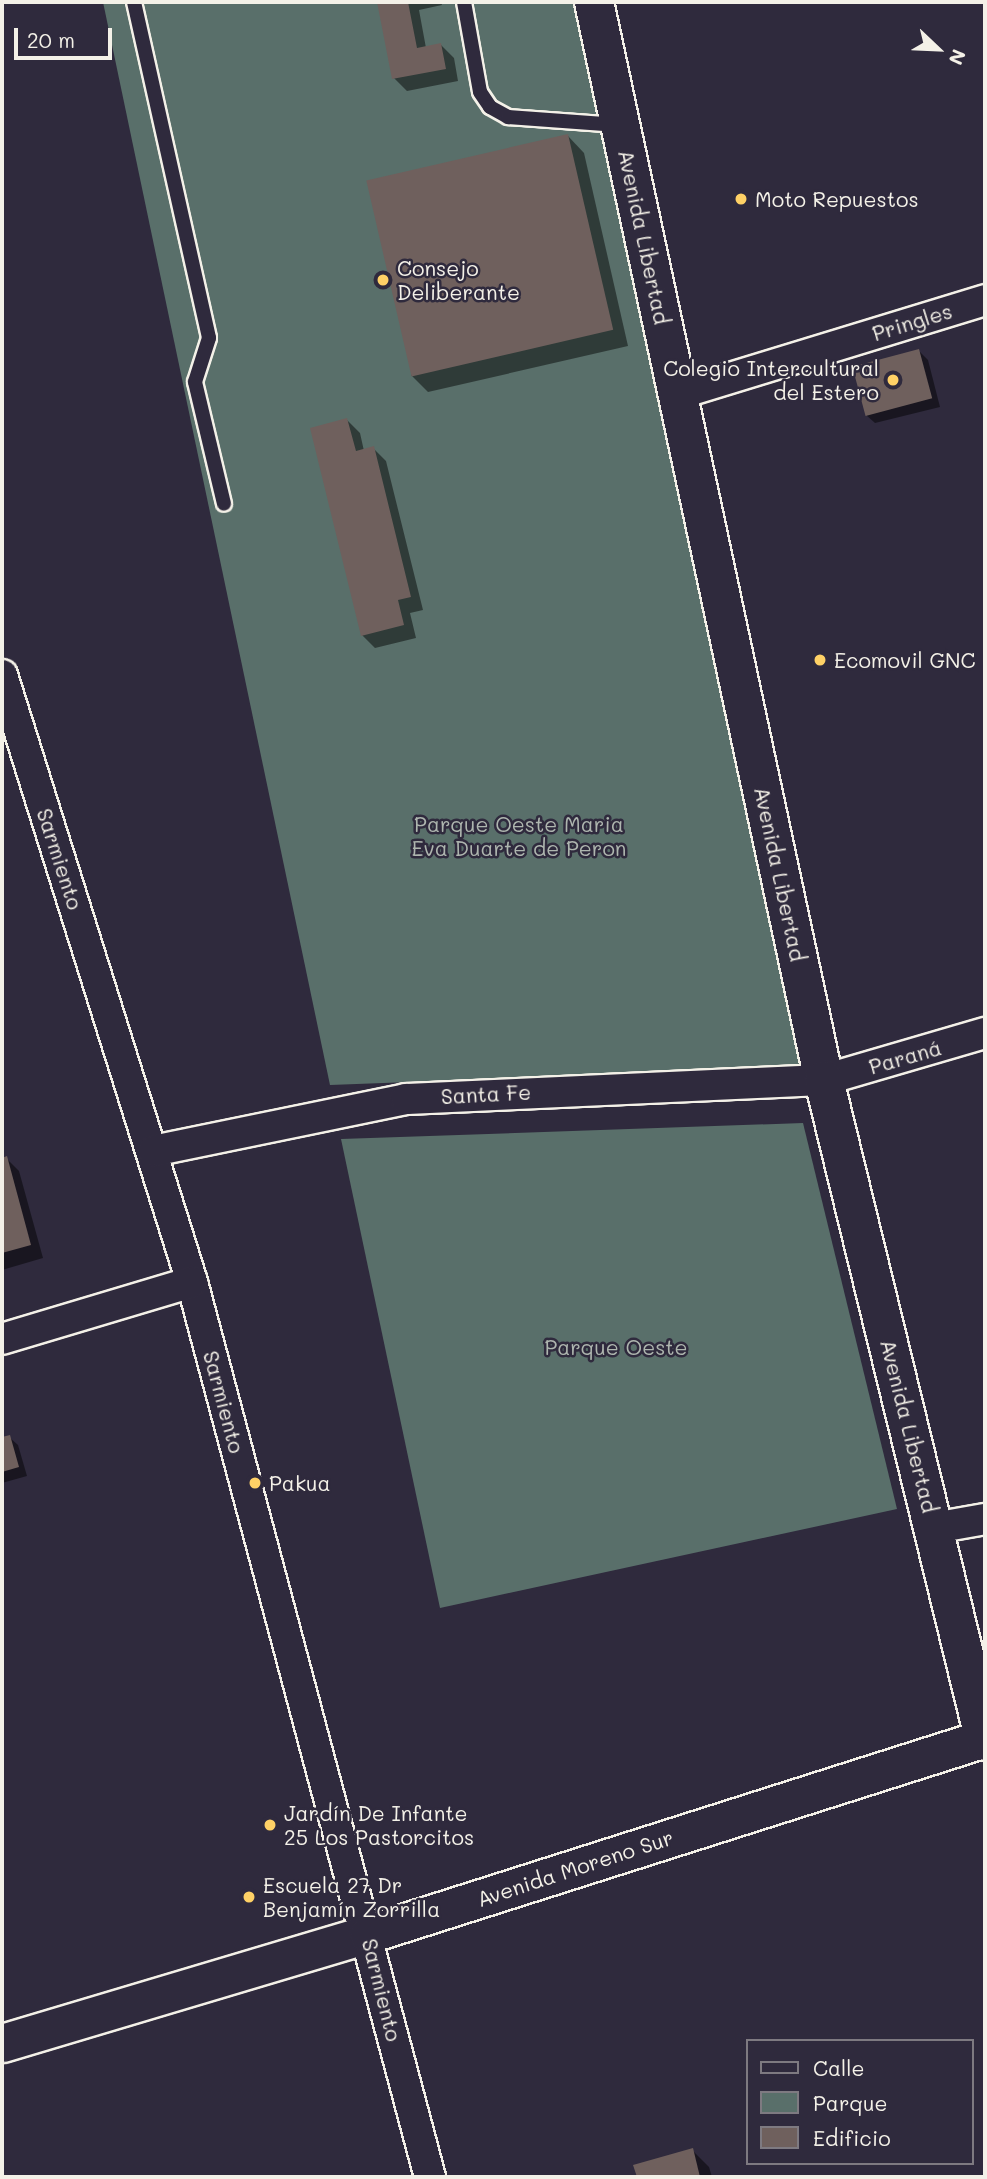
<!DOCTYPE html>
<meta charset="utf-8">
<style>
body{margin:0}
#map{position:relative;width:987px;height:2179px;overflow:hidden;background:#2f2a3d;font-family:Mali,sans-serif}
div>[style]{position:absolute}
.green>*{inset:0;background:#596f6a}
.shadow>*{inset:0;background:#0007}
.building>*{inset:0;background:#6f605d;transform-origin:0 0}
.roads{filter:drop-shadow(2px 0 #f4f1e8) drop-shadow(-2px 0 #f4f1e8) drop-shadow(0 2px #f4f1e8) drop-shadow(0 -2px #f4f1e8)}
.service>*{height:14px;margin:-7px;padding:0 7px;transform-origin:7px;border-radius:7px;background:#2f2a3d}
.minor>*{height:30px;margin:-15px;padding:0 15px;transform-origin:15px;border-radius:15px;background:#2f2a3d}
.tertiary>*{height:37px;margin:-18.5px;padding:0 18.5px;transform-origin:18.5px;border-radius:18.5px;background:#2f2a3d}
.primary>*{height:38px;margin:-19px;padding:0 19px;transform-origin:19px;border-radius:19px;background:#2f2a3d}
.dots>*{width:19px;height:19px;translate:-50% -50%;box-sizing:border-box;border:4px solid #2f2a3d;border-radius:50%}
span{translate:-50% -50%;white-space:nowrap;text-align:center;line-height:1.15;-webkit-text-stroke:5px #2f2a3d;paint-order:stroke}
.poi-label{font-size:21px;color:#f4f1e8}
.left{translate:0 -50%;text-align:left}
.right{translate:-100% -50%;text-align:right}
.street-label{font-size:21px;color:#f4f1e8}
.park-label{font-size:21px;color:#aeb6af}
.frame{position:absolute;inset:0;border:4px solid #f4f1e8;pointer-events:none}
.legend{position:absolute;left:746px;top:2039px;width:228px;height:126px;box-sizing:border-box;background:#2f2a3d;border:2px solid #7e7a81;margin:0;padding:9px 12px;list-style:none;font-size:21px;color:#f4f1e8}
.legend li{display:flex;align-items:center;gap:14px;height:35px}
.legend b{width:35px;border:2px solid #7e7a81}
.north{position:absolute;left:903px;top:14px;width:70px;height:70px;-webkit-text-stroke:5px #2f2a3d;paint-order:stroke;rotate:113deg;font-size:19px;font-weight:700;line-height:28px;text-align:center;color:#f4f1e8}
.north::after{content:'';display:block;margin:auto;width:24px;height:32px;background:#f4f1e8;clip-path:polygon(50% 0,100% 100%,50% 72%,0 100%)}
.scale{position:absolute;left:14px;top:28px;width:98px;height:32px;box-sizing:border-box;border:4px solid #f4f1e8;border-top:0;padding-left:9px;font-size:21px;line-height:24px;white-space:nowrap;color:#f4f1e8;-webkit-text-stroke:5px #2f2a3d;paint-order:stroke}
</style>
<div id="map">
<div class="green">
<i style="clip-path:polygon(103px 2px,581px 2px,810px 1067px,330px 1085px)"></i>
<i style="clip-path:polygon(803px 1123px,897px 1509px,440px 1608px,341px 1139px)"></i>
</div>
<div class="shadow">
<i style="clip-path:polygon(379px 2px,441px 2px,442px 5px,419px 10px,426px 48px,441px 45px,454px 58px,458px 81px,407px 91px,394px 78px)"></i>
<i style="clip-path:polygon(568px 136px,584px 153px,628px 346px,428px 392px,411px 375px)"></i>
<i style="clip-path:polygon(919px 351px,928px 360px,940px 407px,875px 423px,866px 415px)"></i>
<i style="clip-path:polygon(347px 420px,360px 433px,364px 451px,373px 448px,386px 461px,423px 610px,410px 613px,416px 638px,375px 648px,362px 635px)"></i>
<i style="clip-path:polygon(6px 1158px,19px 1171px,43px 1258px,2px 1270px,2px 1160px)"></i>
<i style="clip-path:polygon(9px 1437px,18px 1445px,27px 1476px,2px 1483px,2px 1439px)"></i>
<i style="clip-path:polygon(692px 2150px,709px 2167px,712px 2177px,639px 2177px,635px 2166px)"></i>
</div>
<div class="building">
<i style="clip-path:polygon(377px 2px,408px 2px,417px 48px,441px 43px,446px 69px,392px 79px)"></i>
<i style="left:568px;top:134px;width:201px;height:207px;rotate:77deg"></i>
<i style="left:919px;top:349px;width:51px;height:69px;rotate:75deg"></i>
<i style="clip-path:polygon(347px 418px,356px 451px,374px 446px,411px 597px,398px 600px,404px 625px,361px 636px,310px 428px)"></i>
<i style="clip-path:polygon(7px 1156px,31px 1245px,2px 1253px,2px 1158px)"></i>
<i style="clip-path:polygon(10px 1435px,19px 1467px,2px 1472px,2px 1437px)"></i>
<i style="clip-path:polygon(693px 2148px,700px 2177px,637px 2177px,633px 2165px)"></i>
</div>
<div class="roads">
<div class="service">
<i style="left:134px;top:2px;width:344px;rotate:77.4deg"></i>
<i style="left:209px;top:338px;width:46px;rotate:107.7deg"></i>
<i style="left:195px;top:382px;width:125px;rotate:76.6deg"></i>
<i style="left:464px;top:2px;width:91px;rotate:79.9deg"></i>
<i style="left:480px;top:92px;width:18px;rotate:56deg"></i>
<i style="left:490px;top:107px;width:21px;rotate:29deg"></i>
<i style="left:508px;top:117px;width:110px;rotate:4.2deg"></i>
</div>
<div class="minor">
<i style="left:678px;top:394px;width:321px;rotate:-17deg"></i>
<i style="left:2px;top:675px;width:636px;rotate:72.62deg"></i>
<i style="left:192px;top:1282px;width:926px;rotate:75.11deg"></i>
<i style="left:153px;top:1151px;width:258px;rotate:-11.6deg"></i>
<i style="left:406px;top:1099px;width:418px;rotate:-2.6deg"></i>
<i style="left:824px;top:1080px;width:168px;rotate:-16.3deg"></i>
<i style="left:2px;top:1339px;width:198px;rotate:-16.7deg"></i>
<i style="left:934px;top:1528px;width:52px;rotate:-10deg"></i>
</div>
<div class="tertiary">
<i style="left:2px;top:2043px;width:382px;rotate:-16.6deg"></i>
<i style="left:368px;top:1934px;width:647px;rotate:-17.62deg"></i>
</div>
<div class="primary">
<i style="left:594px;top:2px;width:1102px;rotate:77.96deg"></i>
<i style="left:824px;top:1080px;width:680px;rotate:76.31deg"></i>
</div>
</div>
<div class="dots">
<i style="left:741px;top:199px;background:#ffd166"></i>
<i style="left:383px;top:280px;background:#ffd166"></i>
<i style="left:893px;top:380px;background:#ffd166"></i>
<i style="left:820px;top:660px;background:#ffd166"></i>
<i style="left:255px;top:1483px;background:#ffd166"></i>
<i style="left:270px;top:1825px;background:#ffd166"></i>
<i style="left:249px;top:1897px;background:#ffd166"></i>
</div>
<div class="poi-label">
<span class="left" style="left:755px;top:199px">Moto Repuestos</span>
<span class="left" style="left:397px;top:280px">Consejo<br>Deliberante</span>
<span class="right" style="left:879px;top:380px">Colegio Intercultural<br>del Estero</span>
<span class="left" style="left:834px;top:660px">Ecomovil GNC</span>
<span class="left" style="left:269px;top:1483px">Pakua</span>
<span class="left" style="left:284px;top:1825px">Jardín De Infante<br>25 Los Pastorcitos</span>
<span class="left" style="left:263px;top:1897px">Escuela 27 Dr<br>Benjamín Zorrilla</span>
</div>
<div class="street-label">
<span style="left:644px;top:237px;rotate:78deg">Avenida Libertad</span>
<span style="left:912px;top:322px;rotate:-17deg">Pringles</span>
<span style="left:60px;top:859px;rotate:72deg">Sarmiento</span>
<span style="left:780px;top:874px;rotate:78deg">Avenida Libertad</span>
<span style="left:905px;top:1057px;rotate:-16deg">Paraná</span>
<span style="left:486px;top:1094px;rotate:-3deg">Santa Fe</span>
<span style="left:224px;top:1402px;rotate:75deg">Sarmiento</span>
<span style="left:909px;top:1426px;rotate:76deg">Avenida Libertad</span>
<span style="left:575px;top:1868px;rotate:-18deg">Avenida Moreno Sur</span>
<span style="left:382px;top:1990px;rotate:76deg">Sarmiento</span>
</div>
<div class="park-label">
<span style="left:519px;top:836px">Parque Oeste Maria<br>Eva Duarte de Peron</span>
<span style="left:616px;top:1347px">Parque Oeste</span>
</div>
<div class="frame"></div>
<ul class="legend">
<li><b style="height:9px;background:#2f2a3d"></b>Calle</li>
<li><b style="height:19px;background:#596f6a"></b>Parque</li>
<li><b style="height:19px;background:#6f605d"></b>Edificio</li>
</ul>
<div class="north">N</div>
<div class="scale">20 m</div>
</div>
